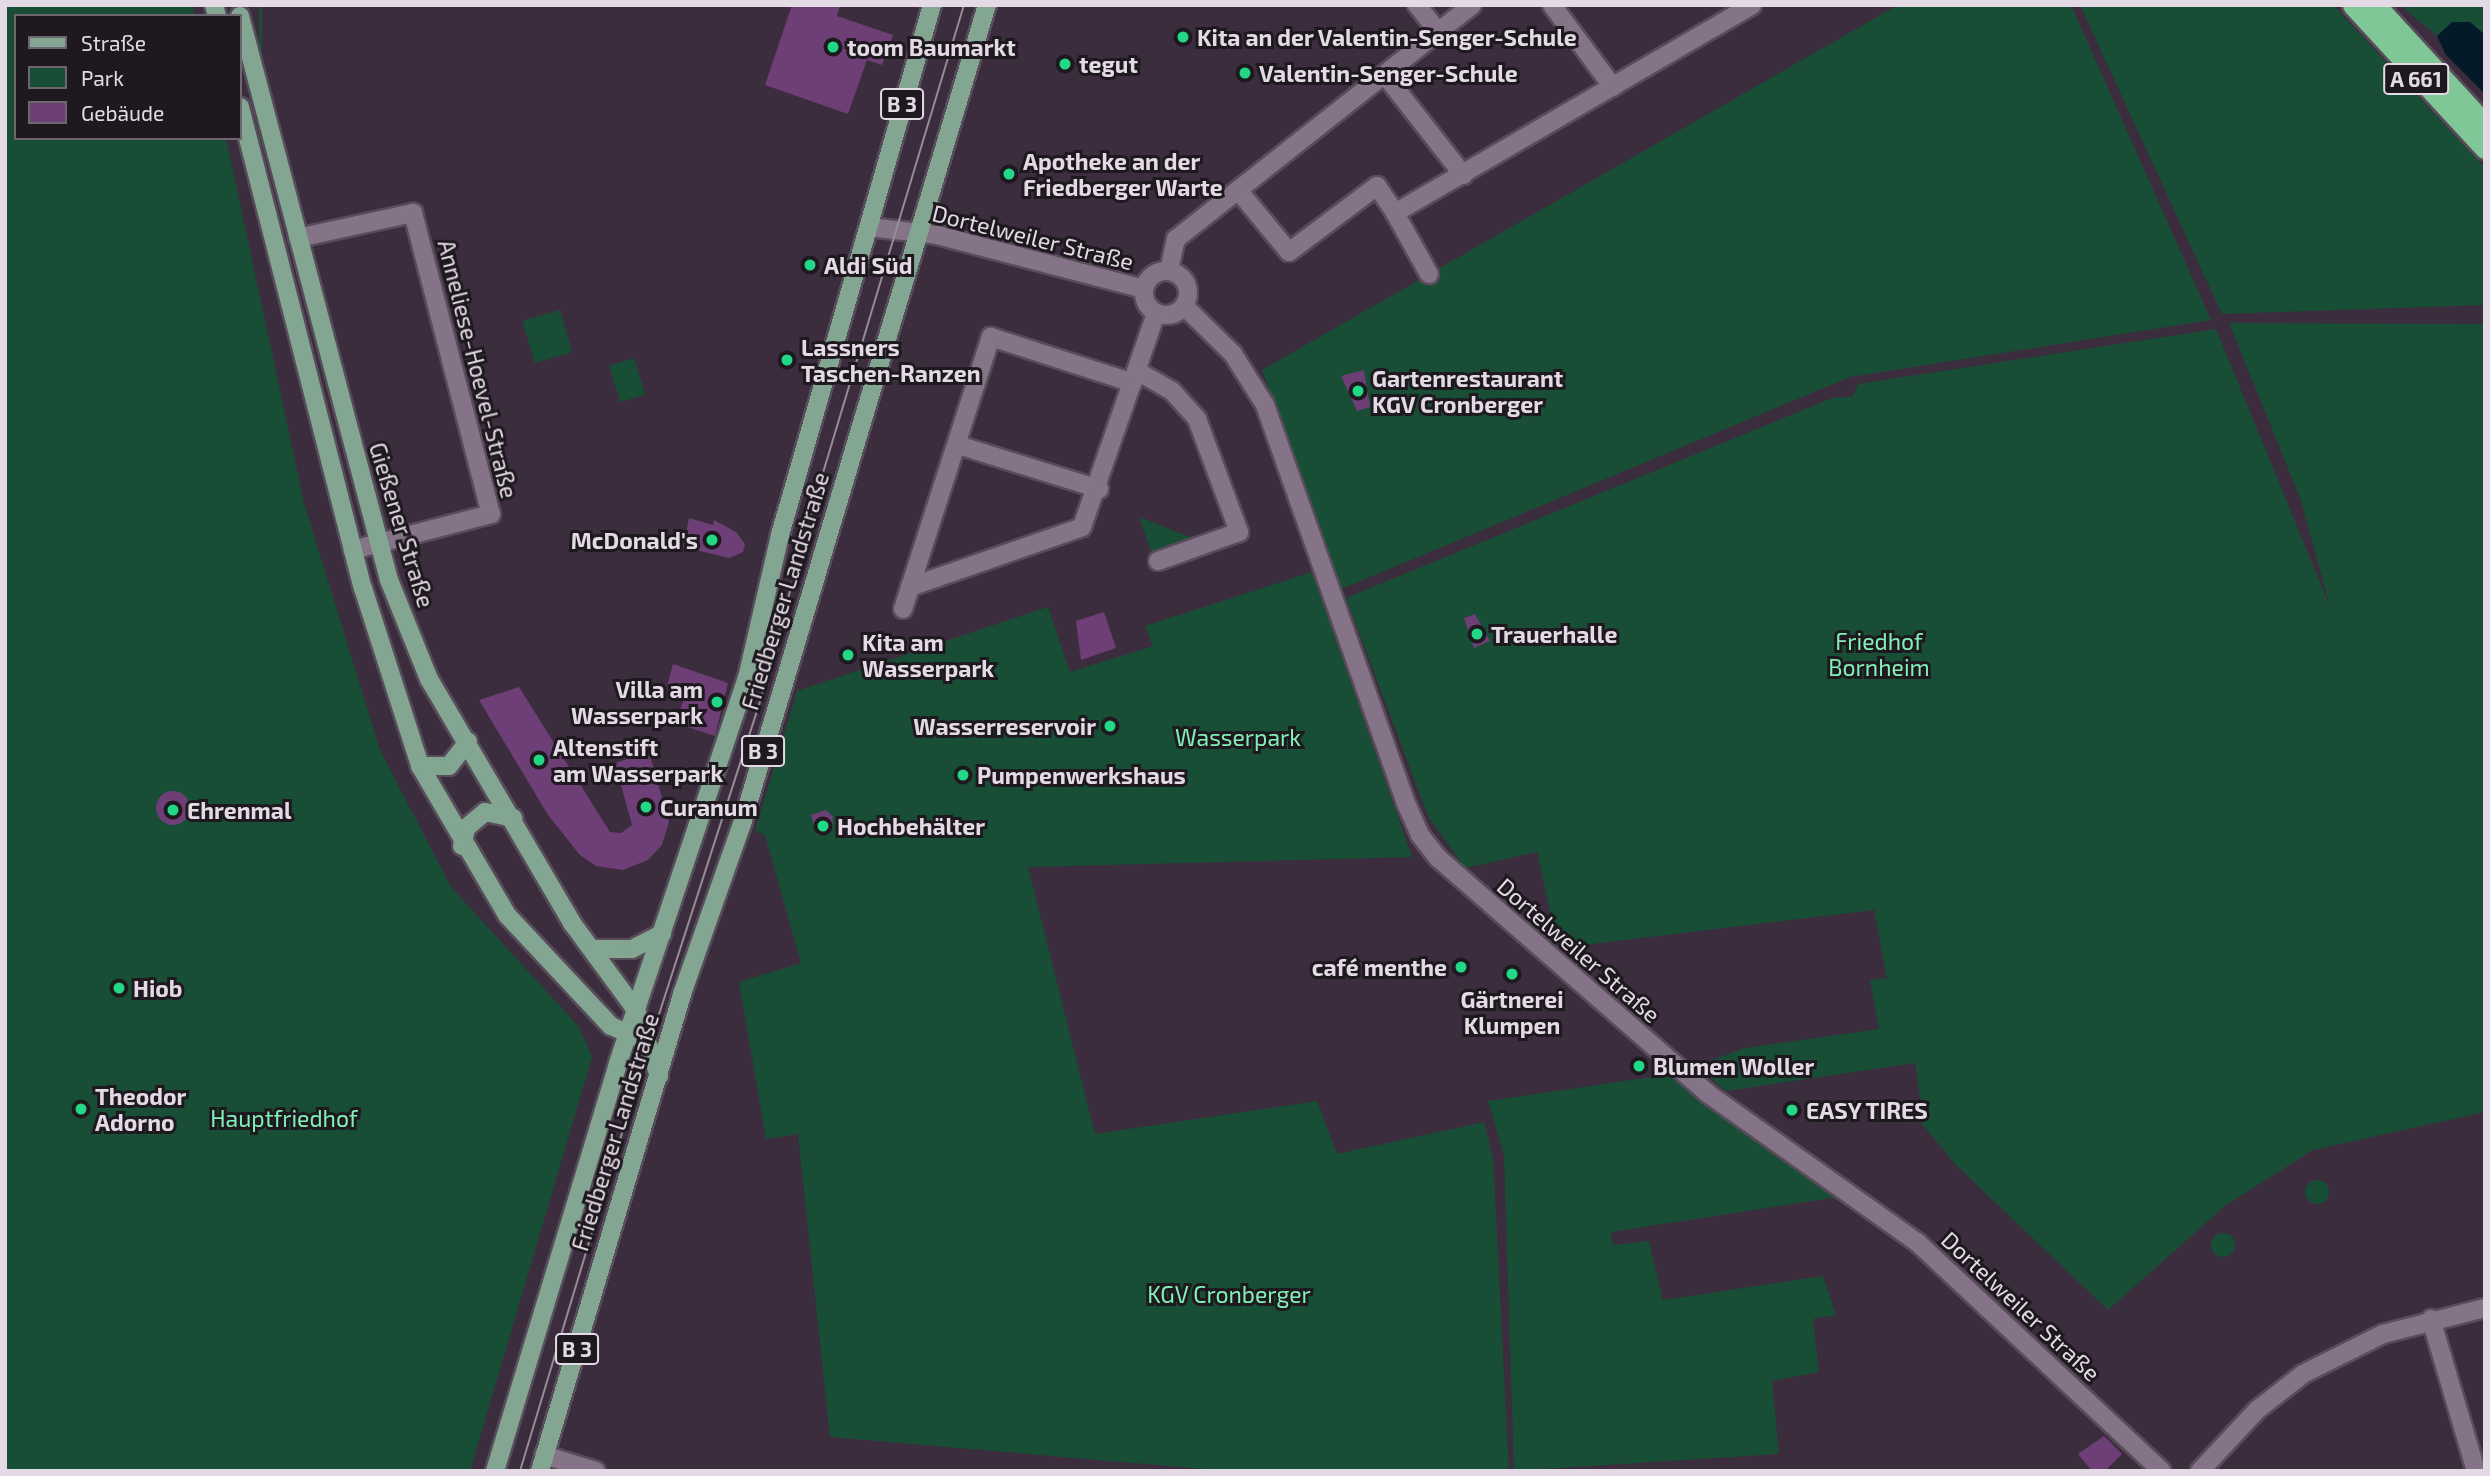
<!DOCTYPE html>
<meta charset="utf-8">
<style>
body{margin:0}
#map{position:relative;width:2490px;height:1476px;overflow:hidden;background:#3b2d3e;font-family:"Exo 2",sans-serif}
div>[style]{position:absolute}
.green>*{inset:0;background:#184e35;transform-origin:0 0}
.round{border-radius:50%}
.water>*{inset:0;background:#031a28}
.building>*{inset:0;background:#6e3f76}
.roads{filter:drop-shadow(2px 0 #584c5a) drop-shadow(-2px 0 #584c5a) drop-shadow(0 2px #584c5a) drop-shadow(0 -2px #584c5a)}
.minor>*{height:18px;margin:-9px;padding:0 9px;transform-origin:9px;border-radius:9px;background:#857488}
.minor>.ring{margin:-9px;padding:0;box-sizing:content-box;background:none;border:18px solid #857488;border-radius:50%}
.major>*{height:18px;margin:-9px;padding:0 9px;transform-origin:9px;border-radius:9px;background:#82a691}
.highway>*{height:21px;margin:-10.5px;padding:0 10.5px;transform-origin:10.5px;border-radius:10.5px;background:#80c797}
.tram>*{height:2px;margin:-1px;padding:0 1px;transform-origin:1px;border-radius:1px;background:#978b98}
.dots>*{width:19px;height:19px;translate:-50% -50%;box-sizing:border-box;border:4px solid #1e181f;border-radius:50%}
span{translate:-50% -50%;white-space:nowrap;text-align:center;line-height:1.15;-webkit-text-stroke:6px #1e181f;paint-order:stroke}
.shield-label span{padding:2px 5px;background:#1e181f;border:2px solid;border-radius:5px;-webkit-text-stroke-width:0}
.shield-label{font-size:21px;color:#e4dae5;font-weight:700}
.poi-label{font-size:23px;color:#e4dae5;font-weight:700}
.left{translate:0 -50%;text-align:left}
.right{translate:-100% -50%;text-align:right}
.street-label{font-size:23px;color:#e4dae5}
.park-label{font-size:23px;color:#80f0b6}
.frame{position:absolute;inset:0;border:7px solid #e4dae5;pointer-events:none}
.legend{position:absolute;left:14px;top:14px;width:228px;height:126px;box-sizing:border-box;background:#1e181f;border:2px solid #6d666e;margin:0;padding:9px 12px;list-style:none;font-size:21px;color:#e4dae5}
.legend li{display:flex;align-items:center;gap:14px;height:35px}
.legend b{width:35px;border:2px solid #6d666e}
</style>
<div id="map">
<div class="green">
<i style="clip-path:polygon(5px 5px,192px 5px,195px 16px,16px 16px,16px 138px,226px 138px,304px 503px,380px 750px,451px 887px,579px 1027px,592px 1057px,470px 1471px,5px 1471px)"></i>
<i style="left:259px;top:5px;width:3px;height:171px"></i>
<i style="clip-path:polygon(1898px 5px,2071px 5px,2211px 320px,1850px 377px,1341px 589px,1262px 370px)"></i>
<i style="clip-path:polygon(2080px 5px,2333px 5px,2485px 168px,2485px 305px,2222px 314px)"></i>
<i style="clip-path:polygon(2400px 5px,2485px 5px,2485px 35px,2470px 22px,2452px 23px,2437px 36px)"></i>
<i style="left:560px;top:310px;width:44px;height:39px;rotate:74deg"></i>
<i style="clip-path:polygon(2229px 323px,2485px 324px,2485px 1112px,2313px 1150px,2226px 1205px,2108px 1310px,1956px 1165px,1917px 1118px,1923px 1116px,1915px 1063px,1726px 1091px,1696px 1066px,1745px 1048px,1879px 1029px,1870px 980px,1887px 978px,1874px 910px,1558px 948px,1537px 852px,1465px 868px,1428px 816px,1346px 598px,1832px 398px,1852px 397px,1858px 384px,2216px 329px,2330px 607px,2301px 500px)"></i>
<i style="left:634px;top:358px;width:38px;height:26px;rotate:73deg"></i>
<i style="clip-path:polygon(1139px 517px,1203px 542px,1154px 559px)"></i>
<i style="clip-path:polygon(1312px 572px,1412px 857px,1028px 867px,1095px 1134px,1317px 1101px,1337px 1154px,1484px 1122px,1493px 1158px,1509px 1471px,1228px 1471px,830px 1437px,798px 1134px,766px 1139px,739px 982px,801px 963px,765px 835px,755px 831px,797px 691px,1048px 607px,1070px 672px,1153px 646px,1145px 626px)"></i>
<i style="clip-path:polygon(1672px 1074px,1838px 1197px,1611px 1232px,1613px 1245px,1649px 1241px,1663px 1300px,1823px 1276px,1836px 1315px,1813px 1319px,1819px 1372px,1772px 1381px,1779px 1454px,1514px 1471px,1504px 1155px,1488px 1101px)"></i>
<i class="round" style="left:2305px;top:1180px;width:24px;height:24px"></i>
<i class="round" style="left:2211px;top:1233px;width:24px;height:24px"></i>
</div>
<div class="water">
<i style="clip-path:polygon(2452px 22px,2470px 22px,2485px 35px,2485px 94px,2446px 55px,2437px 36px)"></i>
</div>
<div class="building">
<i style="clip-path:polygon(792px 5px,840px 5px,837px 16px,893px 35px,882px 65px,867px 60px,848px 114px,765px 85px)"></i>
<i style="clip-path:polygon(1364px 370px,1370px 407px,1357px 411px,1341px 376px)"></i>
<i style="clip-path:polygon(689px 518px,713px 525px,714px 520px,736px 532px,745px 544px,743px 552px,729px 558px,683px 547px)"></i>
<i style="clip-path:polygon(1104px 612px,1116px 648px,1081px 660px,1076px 621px)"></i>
<i style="clip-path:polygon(1475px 614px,1490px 641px,1474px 648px,1464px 618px)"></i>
<i style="clip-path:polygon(673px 664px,728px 683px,715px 736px,676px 723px,686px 692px,667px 686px)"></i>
<i style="clip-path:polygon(519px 687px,610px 832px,621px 833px,632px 825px,615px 763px,649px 752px,669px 822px,662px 845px,648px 860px,623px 870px,596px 866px,580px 855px,548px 815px,479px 700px)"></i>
<i class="round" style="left:156px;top:791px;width:34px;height:34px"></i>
<i style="clip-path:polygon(826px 810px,833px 817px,832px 830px,817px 835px,811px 815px)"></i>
<i style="clip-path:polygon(2104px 1436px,2122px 1454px,2105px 1471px,2092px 1471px,2078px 1454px)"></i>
</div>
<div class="roads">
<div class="minor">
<i style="left:1417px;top:5px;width:34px;rotate:52deg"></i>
<i style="left:1552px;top:5px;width:102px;rotate:53.4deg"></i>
<i style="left:1385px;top:75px;width:127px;rotate:52deg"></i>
<i style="left:1238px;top:190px;width:80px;rotate:50.6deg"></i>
<i style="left:1289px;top:252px;width:110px;rotate:-36.9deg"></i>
<i style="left:1377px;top:186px;width:32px;rotate:56deg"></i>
<i style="left:1395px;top:213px;width:413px;rotate:-30.2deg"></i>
<i style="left:1395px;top:213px;width:70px;rotate:60.9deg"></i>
<i style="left:869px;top:227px;width:68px;rotate:6.7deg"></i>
<i style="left:937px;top:235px;width:214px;rotate:14.6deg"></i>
<i style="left:298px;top:238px;width:118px;rotate:-12.3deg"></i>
<i style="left:413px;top:213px;width:311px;rotate:75.5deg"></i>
<i style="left:491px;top:514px;width:143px;rotate:165.4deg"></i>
<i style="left:1169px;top:271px;width:33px;rotate:-78deg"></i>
<i style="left:1176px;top:239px;width:377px;rotate:-38.3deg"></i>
<i class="ring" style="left:1144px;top:271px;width:26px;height:26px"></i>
<i style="left:1184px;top:306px;width:69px;rotate:44.4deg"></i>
<i style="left:1233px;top:354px;width:60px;rotate:57.9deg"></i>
<i style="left:1265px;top:405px;width:420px;rotate:70.5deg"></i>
<i style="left:1405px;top:801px;width:37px;rotate:66deg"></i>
<i style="left:1420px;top:835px;width:29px;rotate:52deg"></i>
<i style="left:1438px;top:858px;width:357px;rotate:41.1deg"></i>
<i style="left:1707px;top:1093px;width:257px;rotate:35.4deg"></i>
<i style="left:1917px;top:1242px;width:335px;rotate:43.1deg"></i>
<i style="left:1137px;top:371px;width:40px;rotate:29.7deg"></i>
<i style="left:1172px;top:391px;width:38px;rotate:48deg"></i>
<i style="left:1197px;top:419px;width:121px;rotate:69.6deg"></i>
<i style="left:1239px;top:532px;width:86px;rotate:160.3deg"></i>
<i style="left:958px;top:445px;width:148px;rotate:17.3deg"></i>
<i style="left:910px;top:587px;width:182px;rotate:-19.2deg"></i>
<i style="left:1082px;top:527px;width:226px;rotate:-70.9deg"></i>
<i style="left:903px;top:609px;width:286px;rotate:-72.1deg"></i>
<i style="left:991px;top:337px;width:149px;rotate:17.9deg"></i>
<i style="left:2431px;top:1319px;width:159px;rotate:73.5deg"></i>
<i style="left:544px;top:1455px;width:54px;rotate:17.1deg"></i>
<i style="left:2200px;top:1471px;width:83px;rotate:-46.9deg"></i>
<i style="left:2257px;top:1410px;width:58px;rotate:-38deg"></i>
<i style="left:2303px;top:1374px;width:89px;rotate:-26.6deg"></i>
<i style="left:2383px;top:1334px;width:105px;rotate:-14.3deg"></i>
</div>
<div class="major">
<i style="left:214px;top:5px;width:11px;rotate:75deg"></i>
<i style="left:240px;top:16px;width:583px;rotate:75.2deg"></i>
<i style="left:389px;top:580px;width:107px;rotate:68deg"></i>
<i style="left:429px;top:679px;width:283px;rotate:59.6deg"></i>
<i style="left:572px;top:923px;width:108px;rotate:53.7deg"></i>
<i style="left:636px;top:1010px;width:70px;rotate:70.8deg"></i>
<i style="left:240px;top:107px;width:496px;rotate:75.7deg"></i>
<i style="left:363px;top:588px;width:187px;rotate:72.2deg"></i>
<i style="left:420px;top:766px;width:173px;rotate:59.7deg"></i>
<i style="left:507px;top:915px;width:152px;rotate:46.9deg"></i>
<i style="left:611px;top:1026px;width:30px;rotate:23deg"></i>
<i style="left:420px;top:766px;width:29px"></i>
<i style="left:449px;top:766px;width:31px;rotate:-52deg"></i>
<i style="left:462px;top:846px;width:18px;rotate:-77deg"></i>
<i style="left:466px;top:828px;width:25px;rotate:-40deg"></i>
<i style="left:485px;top:812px;width:29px;rotate:12deg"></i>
<i style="left:592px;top:949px;width:40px"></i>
<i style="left:632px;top:949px;width:34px;rotate:-27deg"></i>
<i style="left:495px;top:1471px;width:426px;rotate:-73.2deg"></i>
<i style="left:618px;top:1063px;width:406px;rotate:-71.5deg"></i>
<i style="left:747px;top:678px;width:147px;rotate:-77deg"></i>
<i style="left:780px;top:535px;width:551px;rotate:-74deg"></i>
<i style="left:540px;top:1471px;width:498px;rotate:-73.4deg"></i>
<i style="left:682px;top:994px;width:180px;rotate:-70.6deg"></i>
<i style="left:742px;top:824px;width:855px;rotate:-73.35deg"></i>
</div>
<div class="highway">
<i style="left:2353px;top:5px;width:195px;rotate:47.3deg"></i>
<i style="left:2375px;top:5px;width:163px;rotate:47.5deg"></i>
</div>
</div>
<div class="tram">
<i style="left:520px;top:1471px;width:419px;rotate:-73.2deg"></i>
<i style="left:641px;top:1070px;width:388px;rotate:-72.1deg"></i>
<i style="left:760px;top:701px;width:213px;rotate:-74.7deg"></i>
<i style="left:816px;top:496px;width:513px;rotate:-73.23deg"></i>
</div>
<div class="dots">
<i style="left:1183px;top:37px;background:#22d887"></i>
<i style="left:833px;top:47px;background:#22d887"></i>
<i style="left:1065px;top:64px;background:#22d887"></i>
<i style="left:1245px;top:73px;background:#22d887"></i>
<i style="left:1009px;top:174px;background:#22d887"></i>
<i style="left:810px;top:265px;background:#22d887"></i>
<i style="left:787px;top:360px;background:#22d887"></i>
<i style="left:1358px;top:391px;background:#22d887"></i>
<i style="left:712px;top:540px;background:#22d887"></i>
<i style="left:1477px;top:634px;background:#22d887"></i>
<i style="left:848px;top:655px;background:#22d887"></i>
<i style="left:717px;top:702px;background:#22d887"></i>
<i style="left:1110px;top:726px;background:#22d887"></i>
<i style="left:539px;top:760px;background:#22d887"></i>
<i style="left:963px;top:775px;background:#22d887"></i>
<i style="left:646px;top:807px;background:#22d887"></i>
<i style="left:173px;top:810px;background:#22d887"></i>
<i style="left:823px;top:826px;background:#22d887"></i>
<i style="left:1461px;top:967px;background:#22d887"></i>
<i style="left:1512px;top:974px;background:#22d887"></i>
<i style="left:119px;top:988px;background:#22d887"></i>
<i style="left:1639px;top:1066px;background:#22d887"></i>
<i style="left:81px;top:1109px;background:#22d887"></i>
<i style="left:1792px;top:1110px;background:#22d887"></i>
</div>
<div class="shield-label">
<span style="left:2416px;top:79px">A 661</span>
<span style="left:902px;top:104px">B 3</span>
<span style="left:763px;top:751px">B 3</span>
<span style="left:577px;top:1349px">B 3</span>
</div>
<div class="poi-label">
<span class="left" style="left:1197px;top:37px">Kita an der Valentin-Senger-Schule</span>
<span class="left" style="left:847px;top:47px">toom Baumarkt</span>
<span class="left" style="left:1079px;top:64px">tegut</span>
<span class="left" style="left:1259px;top:73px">Valentin-Senger-Schule</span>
<span class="left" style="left:1023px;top:174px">Apotheke an der<br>Friedberger Warte</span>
<span class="left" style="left:824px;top:265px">Aldi Süd</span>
<span class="left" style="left:801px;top:360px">Lassners<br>Taschen-Ranzen</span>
<span class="left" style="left:1372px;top:391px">Gartenrestaurant<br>KGV Cronberger</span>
<span class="right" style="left:698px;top:540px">McDonald's</span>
<span class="left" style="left:1491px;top:634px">Trauerhalle</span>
<span class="left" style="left:862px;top:655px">Kita am<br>Wasserpark</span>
<span class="right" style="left:703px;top:702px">Villa am<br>Wasserpark</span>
<span class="right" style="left:1096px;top:726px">Wasserreservoir</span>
<span class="left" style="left:553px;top:760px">Altenstift<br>am Wasserpark</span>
<span class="left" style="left:977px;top:775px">Pumpenwerkshaus</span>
<span class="left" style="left:660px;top:807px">Curanum</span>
<span class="left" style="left:187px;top:810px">Ehrenmal</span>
<span class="left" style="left:837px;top:826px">Hochbehälter</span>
<span class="right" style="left:1447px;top:967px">café menthe</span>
<span class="left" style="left:133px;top:988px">Hiob</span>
<span style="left:1512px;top:1012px">Gärtnerei<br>Klumpen</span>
<span class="left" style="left:1653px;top:1066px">Blumen Woller</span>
<span class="left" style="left:95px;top:1109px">Theodor<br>Adorno</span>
<span class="left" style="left:1806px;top:1110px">EASY TIRES</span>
</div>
<div class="street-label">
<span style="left:1033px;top:237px;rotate:14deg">Dortelweiler Straße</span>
<span style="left:478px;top:369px;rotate:76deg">Anneliese-Hoevel-Straße</span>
<span style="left:402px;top:525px;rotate:73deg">Gießener Straße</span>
<span style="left:785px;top:591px;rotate:-73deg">Friedberger Landstraße</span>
<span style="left:1579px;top:950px;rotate:41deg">Dortelweiler Straße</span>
<span style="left:615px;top:1132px;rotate:-73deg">Friedberger Landstraße</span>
<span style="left:2021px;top:1306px;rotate:43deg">Dortelweiler Straße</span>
</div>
<div class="park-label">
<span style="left:1879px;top:654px">Friedhof<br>Bornheim</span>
<span style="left:1238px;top:737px">Wasserpark</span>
<span style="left:284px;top:1118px">Hauptfriedhof</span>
<span style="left:1229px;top:1294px">KGV Cronberger</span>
</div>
<div class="frame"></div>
<ul class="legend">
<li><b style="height:9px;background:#82a691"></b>Straße</li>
<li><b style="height:19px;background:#184e35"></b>Park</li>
<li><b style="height:19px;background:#6e3f76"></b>Gebäude</li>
</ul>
</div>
